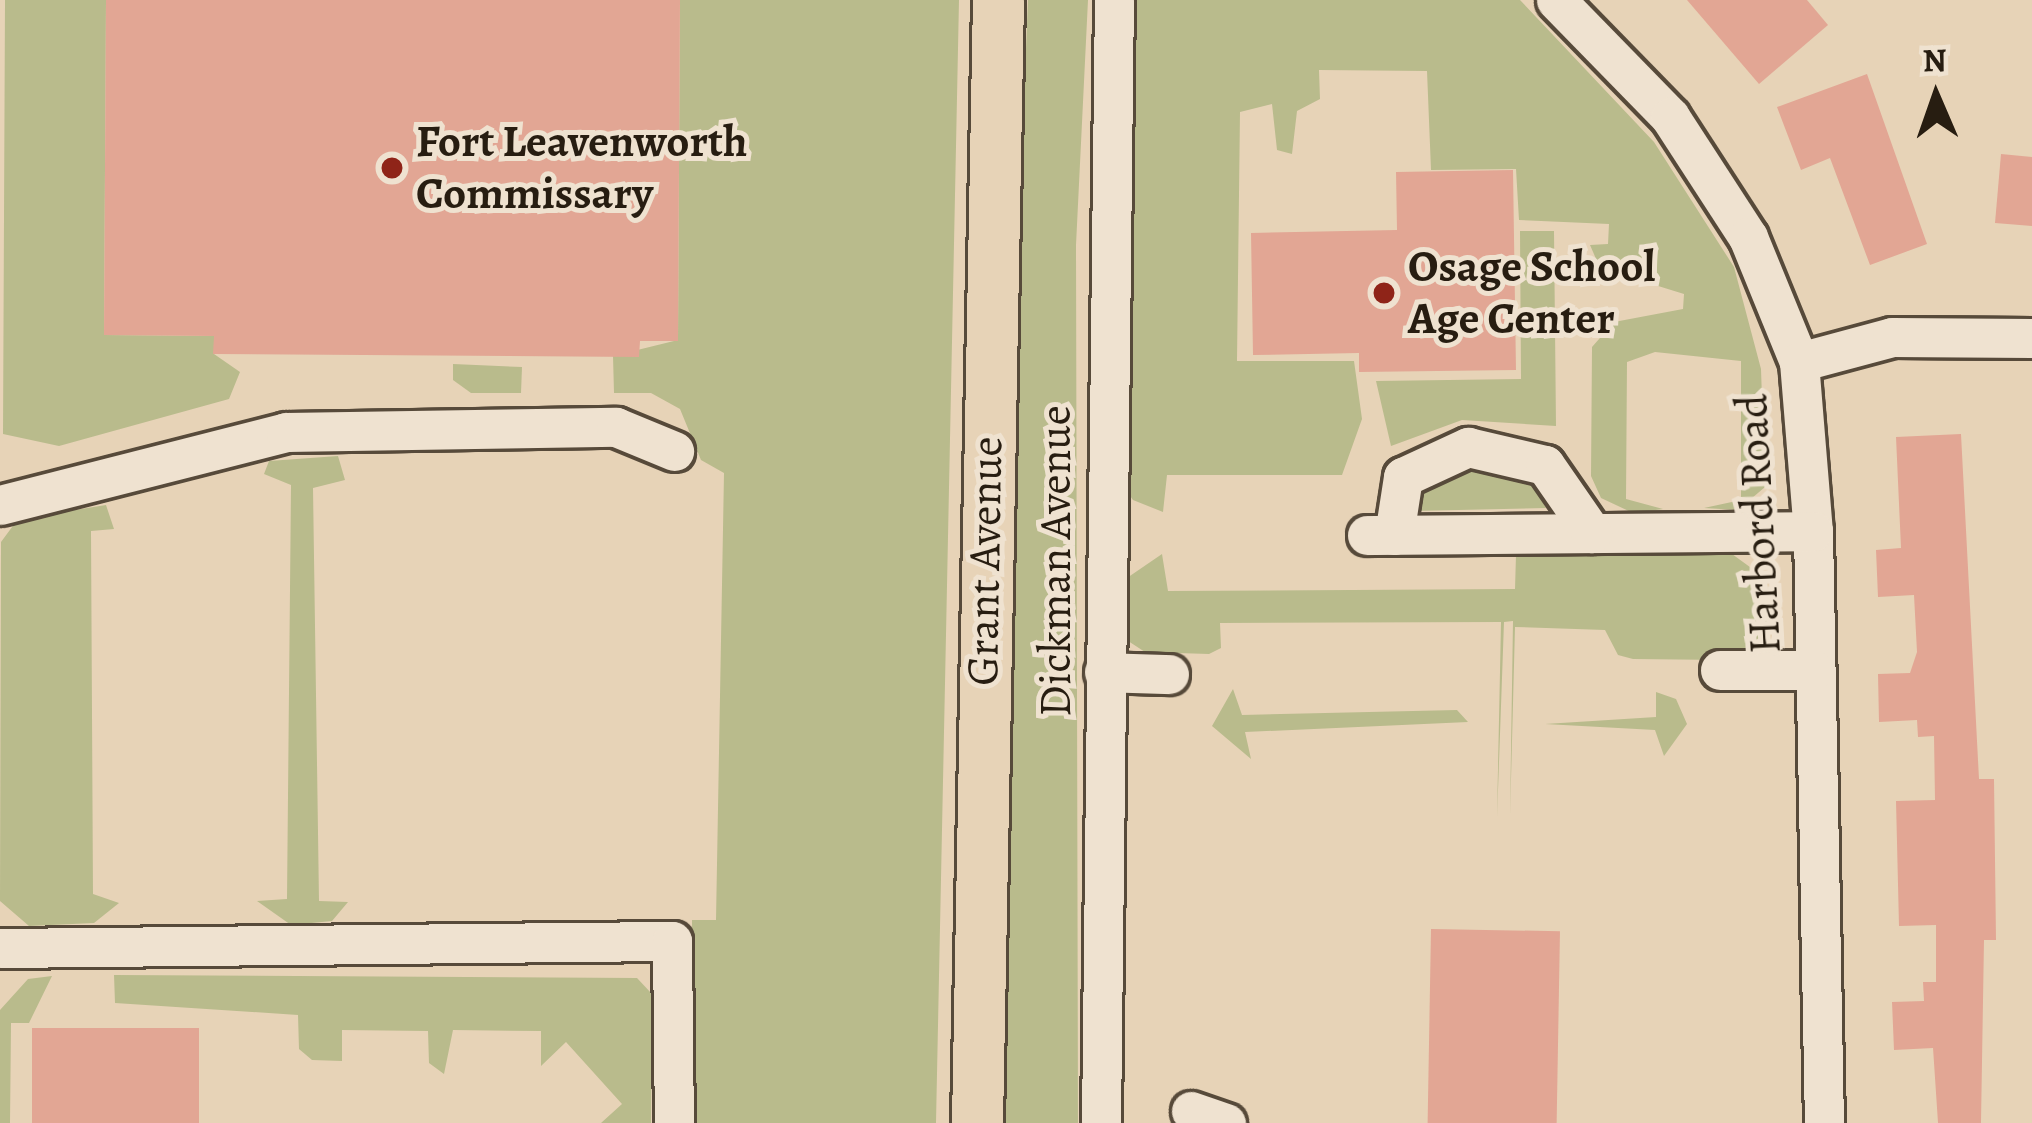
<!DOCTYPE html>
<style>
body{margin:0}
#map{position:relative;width:2032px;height:1123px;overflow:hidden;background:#e7d3b7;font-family:Alegreya,serif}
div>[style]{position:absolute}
.green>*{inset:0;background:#b9bb8c}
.building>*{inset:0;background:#e2a694;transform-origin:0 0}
.roads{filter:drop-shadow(3px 0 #574a3a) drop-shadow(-3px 0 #574a3a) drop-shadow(0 3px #574a3a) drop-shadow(0 -3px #574a3a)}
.minor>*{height:39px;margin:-19.5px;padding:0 19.5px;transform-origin:19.5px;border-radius:19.5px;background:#efe2d0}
.major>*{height:51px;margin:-25.5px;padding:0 25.5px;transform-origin:25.5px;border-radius:25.5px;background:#e7d3b7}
.dots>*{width:33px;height:33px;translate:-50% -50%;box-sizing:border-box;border:6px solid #efe2d0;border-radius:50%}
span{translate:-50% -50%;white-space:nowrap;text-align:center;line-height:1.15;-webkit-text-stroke:10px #efe2d0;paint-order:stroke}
.poi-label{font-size:45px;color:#271d11;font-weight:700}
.left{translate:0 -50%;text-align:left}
.street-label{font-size:45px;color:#271d11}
.north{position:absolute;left:1876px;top:36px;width:120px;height:120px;-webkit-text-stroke:9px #efe2d0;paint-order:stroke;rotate:358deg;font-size:33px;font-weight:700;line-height:48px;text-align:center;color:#271d11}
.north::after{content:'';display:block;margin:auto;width:42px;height:54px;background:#271d11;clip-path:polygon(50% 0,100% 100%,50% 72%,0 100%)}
</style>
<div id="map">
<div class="green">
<i style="clip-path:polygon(5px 0,106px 0,104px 335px,214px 336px,214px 354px,240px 372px,229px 399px,59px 446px,3px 434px)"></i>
<i style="clip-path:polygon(680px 0,959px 0,936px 1123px,693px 1123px,692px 920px,716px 920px,724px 473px,701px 460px,680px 409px,651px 393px,614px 393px,613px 356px,678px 340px)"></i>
<i style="clip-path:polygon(1028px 0,1088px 0,1076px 245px,1078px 1123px,1002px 1123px,1006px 534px)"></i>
<i style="clip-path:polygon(1129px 0,1520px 0,1654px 142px,1734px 267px,1761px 369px,1765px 487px,1738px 510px,1704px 508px,1741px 500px,1741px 361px,1655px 352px,1627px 362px,1626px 499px,1663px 509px,1633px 513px,1601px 498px,1591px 476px,1592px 347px,1614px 322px,1683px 309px,1684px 294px,1600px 268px,1590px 245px,1608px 244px,1609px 224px,1519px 220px,1516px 169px,1431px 170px,1427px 71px,1319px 70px,1320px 99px,1297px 111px,1292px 154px,1277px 150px,1272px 104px,1240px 112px,1237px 361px,1354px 361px,1362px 419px,1342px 475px,1167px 475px,1163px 512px,1133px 500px,1123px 486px)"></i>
<i style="clip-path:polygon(1520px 231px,1554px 231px,1556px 426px,1462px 420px,1391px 446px,1376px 381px,1521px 379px)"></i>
<i style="clip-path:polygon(453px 364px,522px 367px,521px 393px,471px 393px,453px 380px)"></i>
<i style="clip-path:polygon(338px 456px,345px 480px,313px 488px,319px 901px,348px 902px,332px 921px,291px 925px,257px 901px,287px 899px,291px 485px,264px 474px,269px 461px)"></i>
<i style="clip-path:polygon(1476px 467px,1529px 478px,1546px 508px,1413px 511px,1425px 482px)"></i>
<i style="clip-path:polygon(106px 505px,114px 529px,91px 531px,93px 894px,119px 903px,94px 923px,29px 926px,0 901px,1px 542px,18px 519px)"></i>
<i style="clip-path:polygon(1162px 554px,1168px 591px,1515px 589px,1516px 555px,1732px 554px,1765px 578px,1771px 623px,1745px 654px,1723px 660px,1633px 659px,1618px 655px,1605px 630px,1515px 627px,1510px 817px,1513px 621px,1504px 622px,1497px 818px,1501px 622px,1220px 623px,1221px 648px,1209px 654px,1145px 652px,1122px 637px,1124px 580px)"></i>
<i style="clip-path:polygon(1233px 689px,1242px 715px,1457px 710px,1468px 722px,1245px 732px,1251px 759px,1212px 726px)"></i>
<i style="clip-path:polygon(1656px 692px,1676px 699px,1687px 724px,1664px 756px,1655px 730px,1545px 724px,1656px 717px)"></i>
<i style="clip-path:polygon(114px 975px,637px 978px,652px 994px,651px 1123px,601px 1123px,622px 1104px,566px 1042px,541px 1066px,541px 1031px,453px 1030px,444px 1074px,429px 1063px,428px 1031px,342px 1030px,342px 1061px,312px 1060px,299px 1049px,298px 1015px,115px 1003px)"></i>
<i style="clip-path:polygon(52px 976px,29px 1023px,11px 1023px,10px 1123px,0 1123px,0 1010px,28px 979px)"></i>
</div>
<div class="building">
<i style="clip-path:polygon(106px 0,680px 0,678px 341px,640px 341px,639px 357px,213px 354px,214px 336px,104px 335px)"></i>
<i style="clip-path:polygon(1687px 0,1807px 0,1828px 25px,1759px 84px)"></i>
<i style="clip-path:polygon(1867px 74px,1927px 244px,1870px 265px,1830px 158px,1801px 170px,1777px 107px)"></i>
<i style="clip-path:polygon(2001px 154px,2032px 157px,2032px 226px,1995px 223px)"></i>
<i style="clip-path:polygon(1513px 170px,1516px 370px,1359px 372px,1359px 353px,1253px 355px,1251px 233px,1397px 230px,1396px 172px)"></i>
<i style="clip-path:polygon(1961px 434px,1979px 779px,1994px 779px,1996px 940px,1984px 940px,1981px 1123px,1938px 1123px,1933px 1048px,1894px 1050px,1892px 1002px,1924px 1001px,1923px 982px,1936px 982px,1936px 925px,1899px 926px,1896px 801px,1935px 800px,1934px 736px,1918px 737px,1917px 720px,1879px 722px,1878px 674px,1910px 673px,1917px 652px,1914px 595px,1878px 597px,1876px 550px,1901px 548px,1896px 437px)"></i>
<i style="left:1431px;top:929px;width:129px;height:194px;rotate:1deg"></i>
<i style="left:199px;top:1028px;width:95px;height:167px;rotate:90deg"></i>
</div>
<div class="roads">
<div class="minor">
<i style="left:1556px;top:0;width:163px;rotate:45.7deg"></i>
<i style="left:1670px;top:117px;width:143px;rotate:57deg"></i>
<i style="left:1748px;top:237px;width:135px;rotate:67.8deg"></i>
<i style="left:1799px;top:362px;width:170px;rotate:85.3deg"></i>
<i style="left:1813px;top:531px;width:592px;rotate:88.94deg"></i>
<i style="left:1799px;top:362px;width:96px;rotate:-15deg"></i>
<i style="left:1892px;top:337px;width:140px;rotate:0.4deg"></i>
<i style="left:0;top:505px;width:295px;rotate:-14.3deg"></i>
<i style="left:286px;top:432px;width:330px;rotate:-0.9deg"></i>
<i style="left:616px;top:427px;width:63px;rotate:22.5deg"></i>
<i style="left:1367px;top:535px;width:446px;rotate:-0.5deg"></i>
<i style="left:1394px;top:535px;width:59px;rotate:-81.2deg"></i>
<i style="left:1403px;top:477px;width:72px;rotate:-24.8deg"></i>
<i style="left:1468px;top:447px;width:79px;rotate:13.2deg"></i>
<i style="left:1545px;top:465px;width:83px;rotate:55.3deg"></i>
<i style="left:1720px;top:670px;width:94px"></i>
<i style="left:1104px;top:672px;width:65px;rotate:1.8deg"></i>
<i style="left:0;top:948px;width:672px;rotate:-0.6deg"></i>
<i style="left:672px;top:941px;width:182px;rotate:89.4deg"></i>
<i style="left:1191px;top:1111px;width:37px;rotate:19deg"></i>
<i style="left:1101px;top:1123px;width:1123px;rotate:-89.34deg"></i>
</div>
<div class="major">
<i style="left:977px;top:1123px;width:1123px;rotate:-88.93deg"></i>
</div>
</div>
<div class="dots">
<i style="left:392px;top:168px;background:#8f2418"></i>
<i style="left:1384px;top:293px;background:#8f2418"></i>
</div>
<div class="poi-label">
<span class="left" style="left:416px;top:168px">Fort Leavenworth<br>Commissary</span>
<span class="left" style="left:1408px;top:293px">Osage School<br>Age Center</span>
</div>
<div class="street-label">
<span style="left:1759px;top:524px;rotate:-93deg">Harbord Road</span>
<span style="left:985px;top:561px;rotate:-89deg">Grant Avenue</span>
<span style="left:1056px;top:561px;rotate:-90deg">Dickman Avenue</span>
</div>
<div class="north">N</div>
</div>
